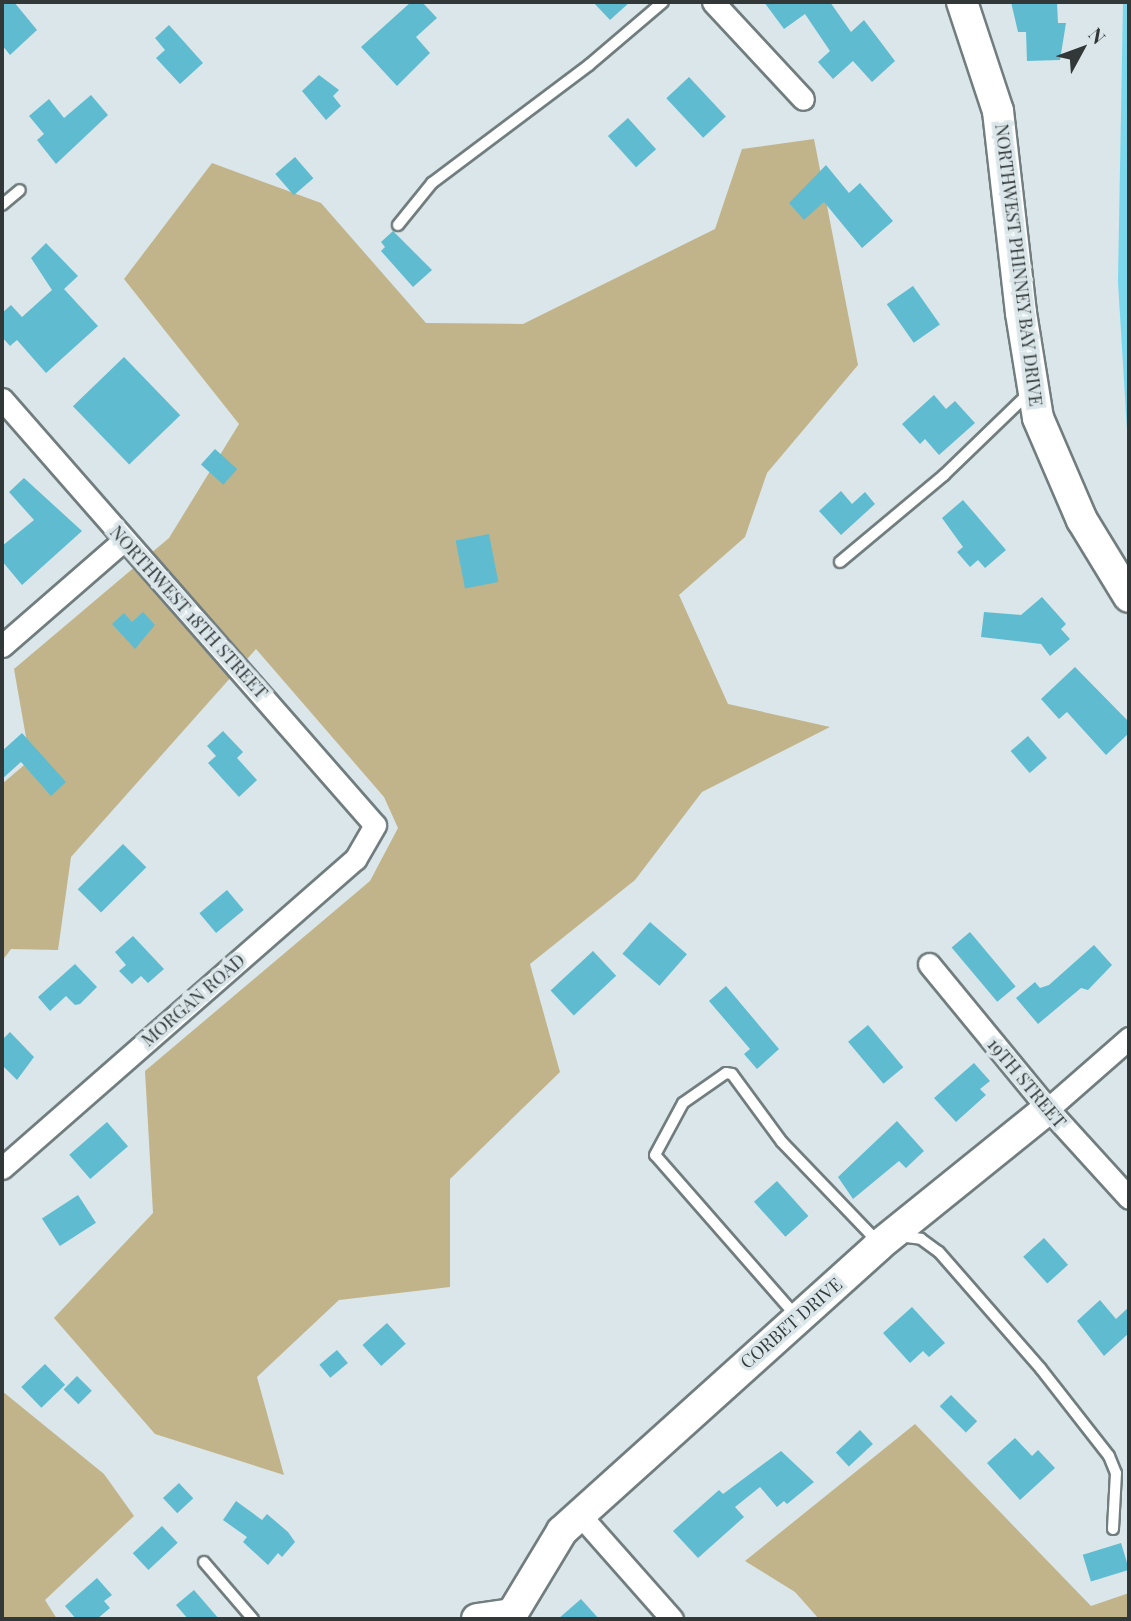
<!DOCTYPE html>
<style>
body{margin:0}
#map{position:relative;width:1131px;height:1621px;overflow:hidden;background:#dae6e9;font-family:"Playfair Display",serif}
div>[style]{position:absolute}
.green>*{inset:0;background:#c1b48a}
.water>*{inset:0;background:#7bd7ec}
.building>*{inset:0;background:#5fbcd0;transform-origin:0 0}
.roads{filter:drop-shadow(2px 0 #717d7f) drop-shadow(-2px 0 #717d7f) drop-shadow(0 2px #717d7f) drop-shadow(0 -2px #717d7f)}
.lane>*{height:10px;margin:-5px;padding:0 5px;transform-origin:5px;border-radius:5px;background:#fff}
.street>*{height:21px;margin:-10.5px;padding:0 10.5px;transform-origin:10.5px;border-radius:10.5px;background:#fff}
.secondary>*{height:30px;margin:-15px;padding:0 15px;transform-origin:15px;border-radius:15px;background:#fff}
span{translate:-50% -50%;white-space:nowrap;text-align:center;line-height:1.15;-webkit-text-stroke:7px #dae6e9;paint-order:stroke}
.street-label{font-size:18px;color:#323738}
.frame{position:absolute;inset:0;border:4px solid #323738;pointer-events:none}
.north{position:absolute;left:1047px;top:14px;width:70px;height:70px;-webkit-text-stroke:5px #dae6e9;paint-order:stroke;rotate:49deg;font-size:19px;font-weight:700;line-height:28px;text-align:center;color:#323738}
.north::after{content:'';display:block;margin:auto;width:24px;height:32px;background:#323738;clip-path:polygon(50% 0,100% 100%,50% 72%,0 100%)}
</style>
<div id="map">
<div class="green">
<i style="clip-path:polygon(814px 139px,858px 365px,767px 473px,745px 537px,679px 595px,728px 704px,830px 727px,702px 792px,635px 880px,530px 964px,560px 1072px,450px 1179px,450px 1287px,339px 1300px,257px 1377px,284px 1475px,155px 1434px,54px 1318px,153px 1213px,145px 1071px,370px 881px,398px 828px,384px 797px,256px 649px,71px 857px,58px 950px,11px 949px,2px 961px,2px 784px,30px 760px,14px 669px,169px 538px,239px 424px,124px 279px,212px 163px,321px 203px,426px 323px,523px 324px,715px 229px,742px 149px)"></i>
<i style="clip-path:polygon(2px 1391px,104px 1474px,134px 1516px,45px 1600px,57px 1619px,2px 1619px)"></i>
<i style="clip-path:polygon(915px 1424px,1091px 1606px,1129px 1593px,1129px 1619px,819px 1619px,795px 1592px,745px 1561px)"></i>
</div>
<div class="water">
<i style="clip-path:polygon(1123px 2px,1129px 2px,1129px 463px,1118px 282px)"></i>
</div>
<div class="building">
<i style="clip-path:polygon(2px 2px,14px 2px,37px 30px,10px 55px,2px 45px)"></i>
<i style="clip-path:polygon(411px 2px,422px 2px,437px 18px,416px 37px,430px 53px,397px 86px,361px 47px)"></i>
<i style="clip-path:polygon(593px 2px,630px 2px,610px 20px)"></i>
<i style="clip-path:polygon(764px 2px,830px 2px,851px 32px,864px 20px,895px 61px,872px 82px,853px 61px,833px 79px,818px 62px,830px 51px,805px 14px,784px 29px)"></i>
<i style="clip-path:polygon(1011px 2px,1057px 2px,1058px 23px,1066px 23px,1060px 60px,1027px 61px,1026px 32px,1018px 32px)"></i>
<i style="clip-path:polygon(169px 25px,203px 63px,180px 84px,156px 58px,165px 50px,155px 38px)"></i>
<i style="clip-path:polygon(319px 75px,339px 90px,333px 96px,341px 106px,326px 120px,302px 91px)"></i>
<i style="left:689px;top:77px;width:54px;height:31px;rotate:47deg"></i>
<i style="clip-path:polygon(91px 95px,108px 115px,56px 164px,37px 140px,44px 134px,29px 116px,49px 99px,64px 118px)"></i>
<i style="left:628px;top:118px;width:42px;height:27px;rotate:48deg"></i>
<i style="left:295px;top:157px;width:28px;height:26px;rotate:49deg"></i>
<i style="clip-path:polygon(826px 165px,849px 193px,860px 183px,893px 221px,862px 248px,824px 202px,804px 220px,789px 203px)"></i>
<i style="clip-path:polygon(393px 231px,432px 270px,413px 287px,381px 251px,385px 247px,381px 242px)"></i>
<i style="clip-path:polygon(46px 243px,78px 276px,64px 289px,98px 326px,46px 373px,17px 340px,10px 346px,2px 337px,2px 313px,11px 305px,22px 317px,52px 290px,31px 258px)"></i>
<i style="left:913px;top:286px;width:47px;height:32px;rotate:55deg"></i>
<i style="left:124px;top:357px;width:81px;height:71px;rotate:46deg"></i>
<i style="clip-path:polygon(934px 395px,946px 409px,955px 401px,975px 423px,939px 455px,925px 439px,920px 444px,902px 424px)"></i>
<i style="left:215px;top:449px;width:30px;height:21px;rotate:42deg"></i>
<i style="clip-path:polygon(24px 478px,82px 531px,22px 585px,2px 561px,2px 546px,34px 520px,9px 492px)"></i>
<i style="clip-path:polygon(841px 491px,852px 504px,865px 492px,875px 504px,841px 535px,819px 511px)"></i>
<i style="clip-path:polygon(963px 500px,1006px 550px,985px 568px,978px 560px,970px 567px,957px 552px,963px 547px,942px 518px)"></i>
<i style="left:489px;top:534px;width:49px;height:34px;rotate:79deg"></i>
<i style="clip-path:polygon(1042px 597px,1066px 624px,1061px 629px,1070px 639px,1050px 656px,1041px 644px,981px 637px,984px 612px,1021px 615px)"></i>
<i style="clip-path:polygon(143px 612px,155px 625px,135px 649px,112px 624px,124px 613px,132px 622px)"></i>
<i style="clip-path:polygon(1075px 667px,1129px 722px,1129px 733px,1106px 755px,1067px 712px,1059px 719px,1041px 699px)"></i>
<i style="clip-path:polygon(223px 731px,243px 752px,237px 758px,257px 780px,239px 797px,208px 763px,216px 756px,207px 746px)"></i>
<i style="clip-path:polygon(22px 733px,66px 782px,51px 796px,21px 762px,2px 779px,2px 751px)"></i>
<i style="left:1028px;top:736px;width:29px;height:23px;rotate:49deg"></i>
<i style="left:123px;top:844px;width:33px;height:64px;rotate:45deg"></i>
<i style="left:227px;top:890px;width:26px;height:36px;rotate:50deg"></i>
<i style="left:650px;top:922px;width:49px;height:42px;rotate:41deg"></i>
<i style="left:970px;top:932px;width:71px;height:24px;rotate:50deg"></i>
<i style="clip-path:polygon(133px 936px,164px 969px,148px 983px,141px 976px,132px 984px,119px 971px,126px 965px,115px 952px)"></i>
<i style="clip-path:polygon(1094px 945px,1112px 965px,1088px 990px,1081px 988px,1038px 1024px,1016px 998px,1035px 982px,1040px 988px,1049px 985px)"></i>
<i style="left:593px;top:951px;width:34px;height:58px;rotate:47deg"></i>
<i style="clip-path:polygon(75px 964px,97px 987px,80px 1004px,75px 1005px,66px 996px,50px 1011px,38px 997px)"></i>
<i style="clip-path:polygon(726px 986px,779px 1049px,757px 1069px,744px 1054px,750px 1049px,709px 1001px)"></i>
<i style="left:868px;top:1025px;width:55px;height:26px;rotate:50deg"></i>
<i style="clip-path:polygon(10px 1032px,34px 1057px,17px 1080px,2px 1065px,2px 1040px)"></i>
<i style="clip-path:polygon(974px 1063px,990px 1081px,980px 1089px,986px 1095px,956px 1122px,934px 1098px)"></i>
<i style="clip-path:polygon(897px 1121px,924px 1151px,906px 1168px,899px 1161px,853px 1199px,838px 1177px)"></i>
<i style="left:107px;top:1122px;width:32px;height:50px;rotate:49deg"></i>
<i style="left:777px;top:1181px;width:47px;height:31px;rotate:48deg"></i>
<i style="left:78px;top:1195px;width:33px;height:43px;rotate:57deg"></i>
<i style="left:1044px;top:1238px;width:36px;height:28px;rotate:48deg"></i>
<i style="clip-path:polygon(1100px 1300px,1116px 1319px,1129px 1307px,1129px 1333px,1104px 1356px,1077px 1321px)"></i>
<i style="clip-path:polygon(912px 1307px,945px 1343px,929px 1357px,923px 1351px,910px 1363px,883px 1333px)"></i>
<i style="left:387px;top:1323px;width:28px;height:33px;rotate:48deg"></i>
<i style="left:337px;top:1350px;width:17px;height:23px;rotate:50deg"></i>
<i style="left:45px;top:1364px;width:29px;height:33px;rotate:46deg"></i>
<i style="left:77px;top:1376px;width:21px;height:19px;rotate:45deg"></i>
<i style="left:951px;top:1395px;width:37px;height:16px;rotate:45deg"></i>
<i style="left:860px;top:1430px;width:19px;height:33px;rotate:47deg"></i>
<i style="clip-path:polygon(1015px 1438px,1032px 1456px,1038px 1450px,1055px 1468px,1020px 1500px,987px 1463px)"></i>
<i style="clip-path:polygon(781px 1451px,814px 1482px,787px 1504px,784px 1501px,777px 1507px,760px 1487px,735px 1507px,744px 1517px,698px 1558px,673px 1531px,719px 1490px,723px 1494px)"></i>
<i style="left:179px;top:1483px;width:21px;height:22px;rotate:47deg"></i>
<i style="clip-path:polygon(236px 1501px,262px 1520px,267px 1514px,288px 1532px,295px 1542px,282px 1557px,278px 1553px,268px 1565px,243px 1542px,247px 1537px,223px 1520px)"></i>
<i style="left:162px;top:1526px;width:23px;height:40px;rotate:47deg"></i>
<i style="left:1121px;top:1543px;width:28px;height:40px;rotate:73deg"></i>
<i style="clip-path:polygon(97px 1578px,112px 1595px,104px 1601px,110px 1608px,97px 1619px,76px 1619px,65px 1606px)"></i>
<i style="clip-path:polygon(194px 1590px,219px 1619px,188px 1619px,176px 1605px)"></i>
<i style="clip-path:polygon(581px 1599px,599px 1619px,558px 1619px)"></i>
</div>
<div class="roads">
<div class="lane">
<i style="left:2px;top:205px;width:23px;rotate:-40deg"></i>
<i style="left:398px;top:225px;width:54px;rotate:-51deg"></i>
<i style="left:432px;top:183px;width:196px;rotate:-36.9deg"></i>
<i style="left:589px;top:65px;width:97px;rotate:-40.4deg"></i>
<i style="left:840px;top:562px;width:136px;rotate:-39.9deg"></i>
<i style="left:944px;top:475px;width:118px;rotate:-44deg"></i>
<i style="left:898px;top:1236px;width:23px;rotate:7deg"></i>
<i style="left:921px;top:1239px;width:22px;rotate:36deg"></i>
<i style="left:939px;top:1252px;width:155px;rotate:48.9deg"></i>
<i style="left:1041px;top:1369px;width:110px;rotate:52deg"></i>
<i style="left:1109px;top:1456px;width:18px;rotate:68deg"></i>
<i style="left:1116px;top:1473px;width:56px;rotate:93.1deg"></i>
<i style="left:797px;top:1317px;width:215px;rotate:-131.2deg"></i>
<i style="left:655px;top:1155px;width:59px;rotate:-61.7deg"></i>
<i style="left:683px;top:1103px;width:52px;rotate:-34.9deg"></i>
<i style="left:726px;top:1073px;width:6px;rotate:9deg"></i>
<i style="left:732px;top:1074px;width:84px;rotate:53.7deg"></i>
<i style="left:782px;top:1142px;width:139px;rotate:46.2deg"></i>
<i style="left:204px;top:1562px;width:75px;rotate:49.3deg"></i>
</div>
<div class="street">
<i style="left:713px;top:2px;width:132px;rotate:47.1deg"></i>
<i style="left:2px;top:399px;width:566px;rotate:48.8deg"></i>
<i style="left:375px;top:825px;width:39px;rotate:120deg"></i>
<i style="left:355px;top:859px;width:469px;rotate:138.8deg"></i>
<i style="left:2px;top:646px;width:162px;rotate:-41deg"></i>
<i style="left:929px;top:964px;width:188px;rotate:50.6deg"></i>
<i style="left:1048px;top:1109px;width:120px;rotate:47.7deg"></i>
<i style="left:1048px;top:1109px;width:108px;rotate:-41.2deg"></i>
<i style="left:580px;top:1515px;width:139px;rotate:48.5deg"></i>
</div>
<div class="secondary">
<i style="left:962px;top:2px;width:115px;rotate:71.7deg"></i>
<i style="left:998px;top:111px;width:203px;rotate:83.5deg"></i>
<i style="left:1021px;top:313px;width:106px;rotate:80.8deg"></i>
<i style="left:1038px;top:418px;width:111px;rotate:66.7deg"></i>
<i style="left:1082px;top:520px;width:90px;rotate:58.6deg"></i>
<i style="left:477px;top:1619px;width:35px;rotate:-8deg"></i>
<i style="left:512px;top:1614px;width:97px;rotate:-58.9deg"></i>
<i style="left:562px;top:1531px;width:426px;rotate:-42deg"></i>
<i style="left:878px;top:1246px;width:218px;rotate:-38.9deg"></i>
</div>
</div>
<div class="street-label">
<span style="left:1019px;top:265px;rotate:83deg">NORTHWEST PHINNEY BAY DRIVE</span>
<span style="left:189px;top:612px;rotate:48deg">NORTHWEST 18TH STREET</span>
<span style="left:193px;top:1000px;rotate:-41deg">MORGAN ROAD</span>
<span style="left:1027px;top:1083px;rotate:50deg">19TH STREET</span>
<span style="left:791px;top:1323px;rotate:-41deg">CORBET DRIVE</span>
</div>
<div class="frame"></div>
<div class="north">N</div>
</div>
